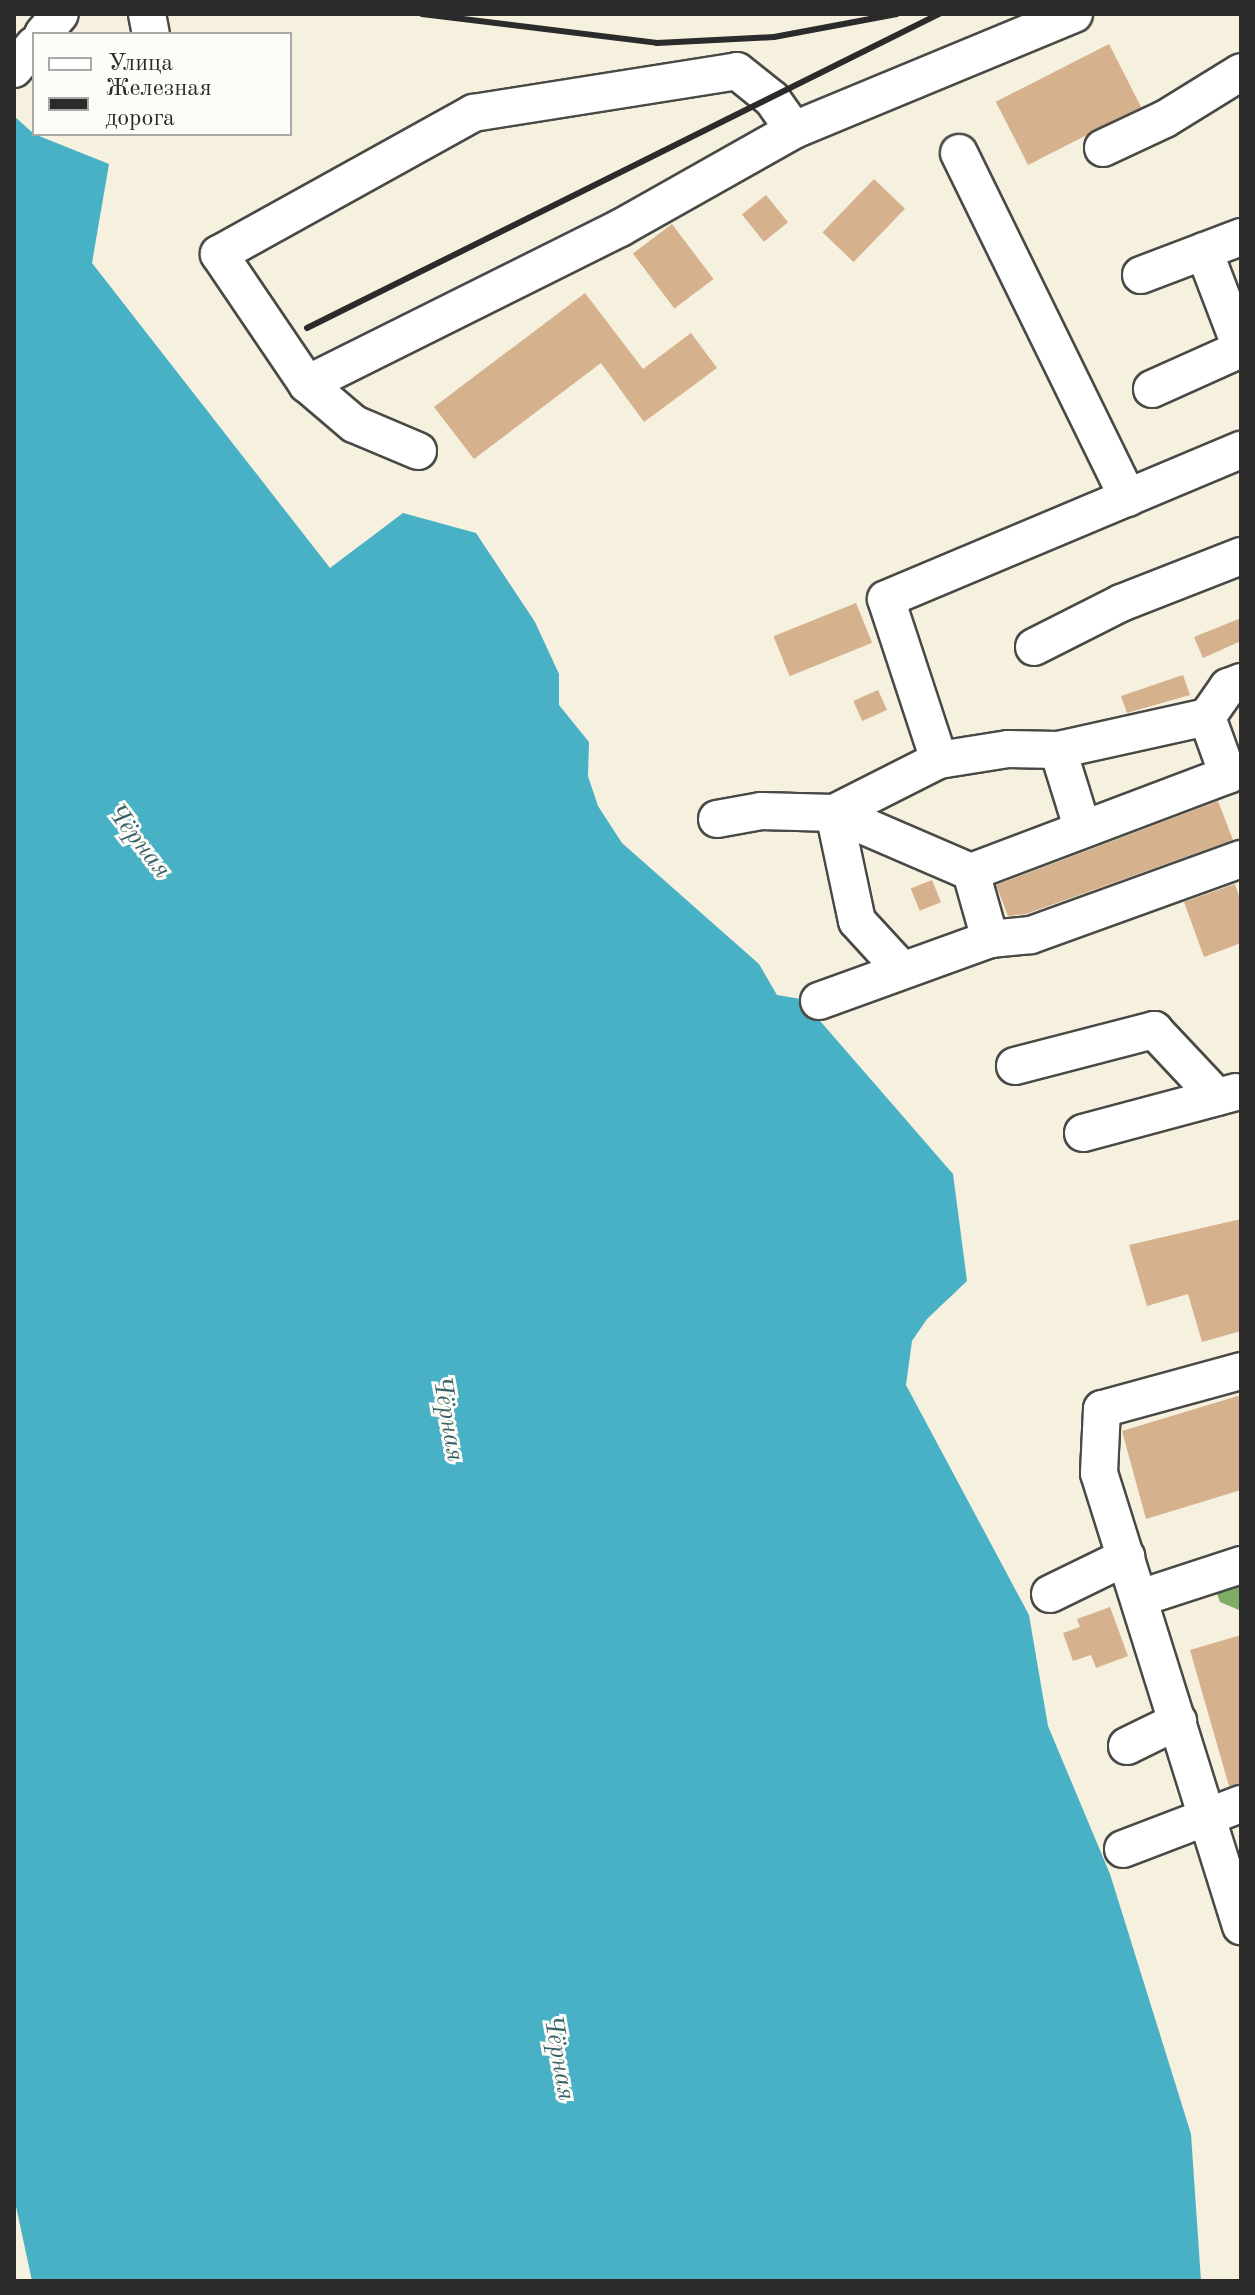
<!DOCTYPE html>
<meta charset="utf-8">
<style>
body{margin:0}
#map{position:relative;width:1255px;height:2295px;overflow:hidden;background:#f6f0de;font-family:"Old Standard TT",serif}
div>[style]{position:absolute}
.forest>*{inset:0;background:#7eac65}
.water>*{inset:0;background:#48b1c6}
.building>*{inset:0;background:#d5b18e;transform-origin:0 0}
.roads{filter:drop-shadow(2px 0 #494946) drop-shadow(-2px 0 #494946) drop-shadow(0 2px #494946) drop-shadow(0 -2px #494946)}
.minor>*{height:36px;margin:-18px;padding:0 18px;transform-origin:18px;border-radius:18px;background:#fff}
.rail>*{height:6px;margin:-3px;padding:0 3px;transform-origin:3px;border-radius:3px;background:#2b2b2b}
span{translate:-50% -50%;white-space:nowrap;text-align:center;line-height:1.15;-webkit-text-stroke:6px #fdfcf7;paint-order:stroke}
.water-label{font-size:26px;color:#376169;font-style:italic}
.frame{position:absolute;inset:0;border:16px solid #2b2b2b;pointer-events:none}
.legend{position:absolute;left:32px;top:32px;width:260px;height:104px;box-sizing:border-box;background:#fdfcf7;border:2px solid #a9a8a5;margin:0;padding:10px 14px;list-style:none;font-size:24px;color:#2b2b2b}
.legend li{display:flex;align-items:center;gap:16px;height:40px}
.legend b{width:40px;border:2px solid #a9a8a5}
</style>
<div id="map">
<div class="forest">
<i style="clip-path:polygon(1234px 1583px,1241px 1586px,1239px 1610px,1220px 1602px,1215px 1588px)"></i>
</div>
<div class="water">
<i style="clip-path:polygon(14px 116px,34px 134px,109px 164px,92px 263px,330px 568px,403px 513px,476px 533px,535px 622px,559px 674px,559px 705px,589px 742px,588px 776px,598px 806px,622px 843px,759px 964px,777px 995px,801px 999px,953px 1174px,967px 1281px,927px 1319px,912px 1341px,906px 1385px,1029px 1615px,1048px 1726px,1110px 1874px,1191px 2134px,1201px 2281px,32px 2281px,14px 2197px)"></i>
</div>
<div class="building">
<i style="left:1109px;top:44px;width:71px;height:127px;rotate:63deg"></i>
<i style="left:874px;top:179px;width:43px;height:74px;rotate:44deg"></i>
<i style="left:766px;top:195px;width:35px;height:31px;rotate:51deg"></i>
<i style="left:672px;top:224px;width:69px;height:49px;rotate:53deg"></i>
<i style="clip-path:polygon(585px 293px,643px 369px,691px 333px,717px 368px,644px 422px,601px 363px,474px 459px,434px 407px)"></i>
<i style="left:856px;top:603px;width:43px;height:89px;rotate:68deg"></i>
<i style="clip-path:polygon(1241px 618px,1241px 641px,1203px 658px,1194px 637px)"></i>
<i style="clip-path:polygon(1183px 675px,1190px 695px,1127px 713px,1121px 696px)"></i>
<i style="left:878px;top:690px;width:22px;height:27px;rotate:66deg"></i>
<i style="clip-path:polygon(1218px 801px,1233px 840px,1026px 914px,1008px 916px,996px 885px)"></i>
<i style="left:932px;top:880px;width:24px;height:23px;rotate:68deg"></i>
<i style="clip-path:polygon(1235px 884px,1241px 902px,1241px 943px,1204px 957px,1184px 902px)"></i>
<i style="clip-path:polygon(1241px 1219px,1241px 1331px,1202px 1342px,1188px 1294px,1147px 1306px,1129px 1245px)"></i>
<i style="clip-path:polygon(1241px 1395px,1241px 1490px,1146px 1519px,1122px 1431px)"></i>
<i style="clip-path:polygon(1110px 1607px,1128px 1656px,1096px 1668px,1091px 1655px,1073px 1661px,1063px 1633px,1080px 1627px,1077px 1619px)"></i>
<i style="clip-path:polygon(1241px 1635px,1241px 1784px,1229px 1786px,1190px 1650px)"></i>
</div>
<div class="roads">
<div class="minor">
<i style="left:147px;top:14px;width:20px;rotate:79deg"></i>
<i style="left:43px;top:34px;width:26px;rotate:-50deg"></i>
<i style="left:14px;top:69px;width:31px;rotate:-50deg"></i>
<i style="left:1103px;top:148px;width:68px;rotate:-25.1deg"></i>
<i style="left:1165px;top:119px;width:89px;rotate:-31.7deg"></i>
<i style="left:959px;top:153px;width:384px;rotate:63.9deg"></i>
<i style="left:1204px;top:251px;width:104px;rotate:69.1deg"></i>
<i style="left:1141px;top:275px;width:107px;rotate:-20.8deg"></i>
<i style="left:307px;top:384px;width:350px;rotate:-26.5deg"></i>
<i style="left:620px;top:228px;width:200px;rotate:-29.4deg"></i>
<i style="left:794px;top:130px;width:303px;rotate:-22.5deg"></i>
<i style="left:1152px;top:389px;width:98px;rotate:-24.2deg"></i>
<i style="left:418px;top:451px;width:69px;rotate:-157.1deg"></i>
<i style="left:354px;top:424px;width:62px;rotate:-139.6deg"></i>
<i style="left:307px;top:384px;width:157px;rotate:-124.1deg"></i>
<i style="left:219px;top:254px;width:291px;rotate:-29deg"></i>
<i style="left:473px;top:113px;width:267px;rotate:-9deg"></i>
<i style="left:737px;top:71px;width:45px;rotate:38.7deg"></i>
<i style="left:772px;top:99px;width:38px;rotate:55deg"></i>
<i style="left:1034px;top:647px;width:97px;rotate:-26.8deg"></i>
<i style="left:1121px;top:603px;width:129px;rotate:-21.4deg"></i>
<i style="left:1058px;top:750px;width:81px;rotate:72.7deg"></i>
<i style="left:939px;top:760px;width:169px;rotate:-108.2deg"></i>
<i style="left:886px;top:599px;width:385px;rotate:-22.8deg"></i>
<i style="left:717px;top:819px;width:45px;rotate:-10.3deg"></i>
<i style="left:761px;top:811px;width:73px;rotate:1.6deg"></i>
<i style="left:834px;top:813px;width:149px;rotate:23.3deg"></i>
<i style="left:971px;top:872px;width:70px;rotate:74.2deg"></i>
<i style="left:971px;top:872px;width:275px;rotate:-20.7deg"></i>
<i style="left:1228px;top:775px;width:62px;rotate:-109.9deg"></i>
<i style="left:901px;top:969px;width:65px;rotate:-132.5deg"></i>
<i style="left:857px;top:921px;width:110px;rotate:-102deg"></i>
<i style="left:834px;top:813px;width:118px;rotate:-26.8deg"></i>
<i style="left:939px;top:760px;width:70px;rotate:-9.1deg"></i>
<i style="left:1008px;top:749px;width:50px;rotate:1.1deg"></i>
<i style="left:1058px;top:750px;width:153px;rotate:-12.5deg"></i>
<i style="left:1207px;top:717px;width:37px;rotate:-55deg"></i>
<i style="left:1228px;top:687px;width:14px;rotate:-21deg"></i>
<i style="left:819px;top:1001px;width:182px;rotate:-19.9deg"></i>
<i style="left:990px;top:939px;width:41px;rotate:-5.6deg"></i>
<i style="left:1031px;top:935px;width:223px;rotate:-19.9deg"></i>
<i style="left:1015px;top:1066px;width:144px;rotate:-14.5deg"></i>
<i style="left:1154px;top:1030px;width:92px;rotate:46.8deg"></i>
<i style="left:1083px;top:1133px;width:158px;rotate:-15deg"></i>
<i style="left:1241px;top:1371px;width:144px;rotate:164.7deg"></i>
<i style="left:1102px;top:1409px;width:64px;rotate:92.7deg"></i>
<i style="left:1099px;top:1473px;width:475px;rotate:72.6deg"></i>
<i style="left:1050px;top:1594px;width:85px;rotate:-26deg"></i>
<i style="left:1140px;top:1598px;width:106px;rotate:-18.1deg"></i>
<i style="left:1127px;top:1746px;width:57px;rotate:-26.1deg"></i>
<i style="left:1123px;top:1849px;width:126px;rotate:-20.9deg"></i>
</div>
</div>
<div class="rail">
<i style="left:422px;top:14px;width:237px;rotate:7deg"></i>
<i style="left:657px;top:43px;width:117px;rotate:-2.9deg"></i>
<i style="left:774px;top:37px;width:125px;rotate:-10.6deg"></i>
<i style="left:307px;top:328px;width:706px;rotate:-26.42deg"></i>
</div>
<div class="water-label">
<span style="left:138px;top:842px;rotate:52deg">Чёрная</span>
<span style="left:447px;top:1419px;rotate:80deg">Чёрная</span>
<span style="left:558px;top:2058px;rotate:80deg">Чёрная</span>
</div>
<div class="frame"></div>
<ul class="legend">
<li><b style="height:10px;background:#fff"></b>Улица</li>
<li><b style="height:10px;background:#2b2b2b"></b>Железная дорога</li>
</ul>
</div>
